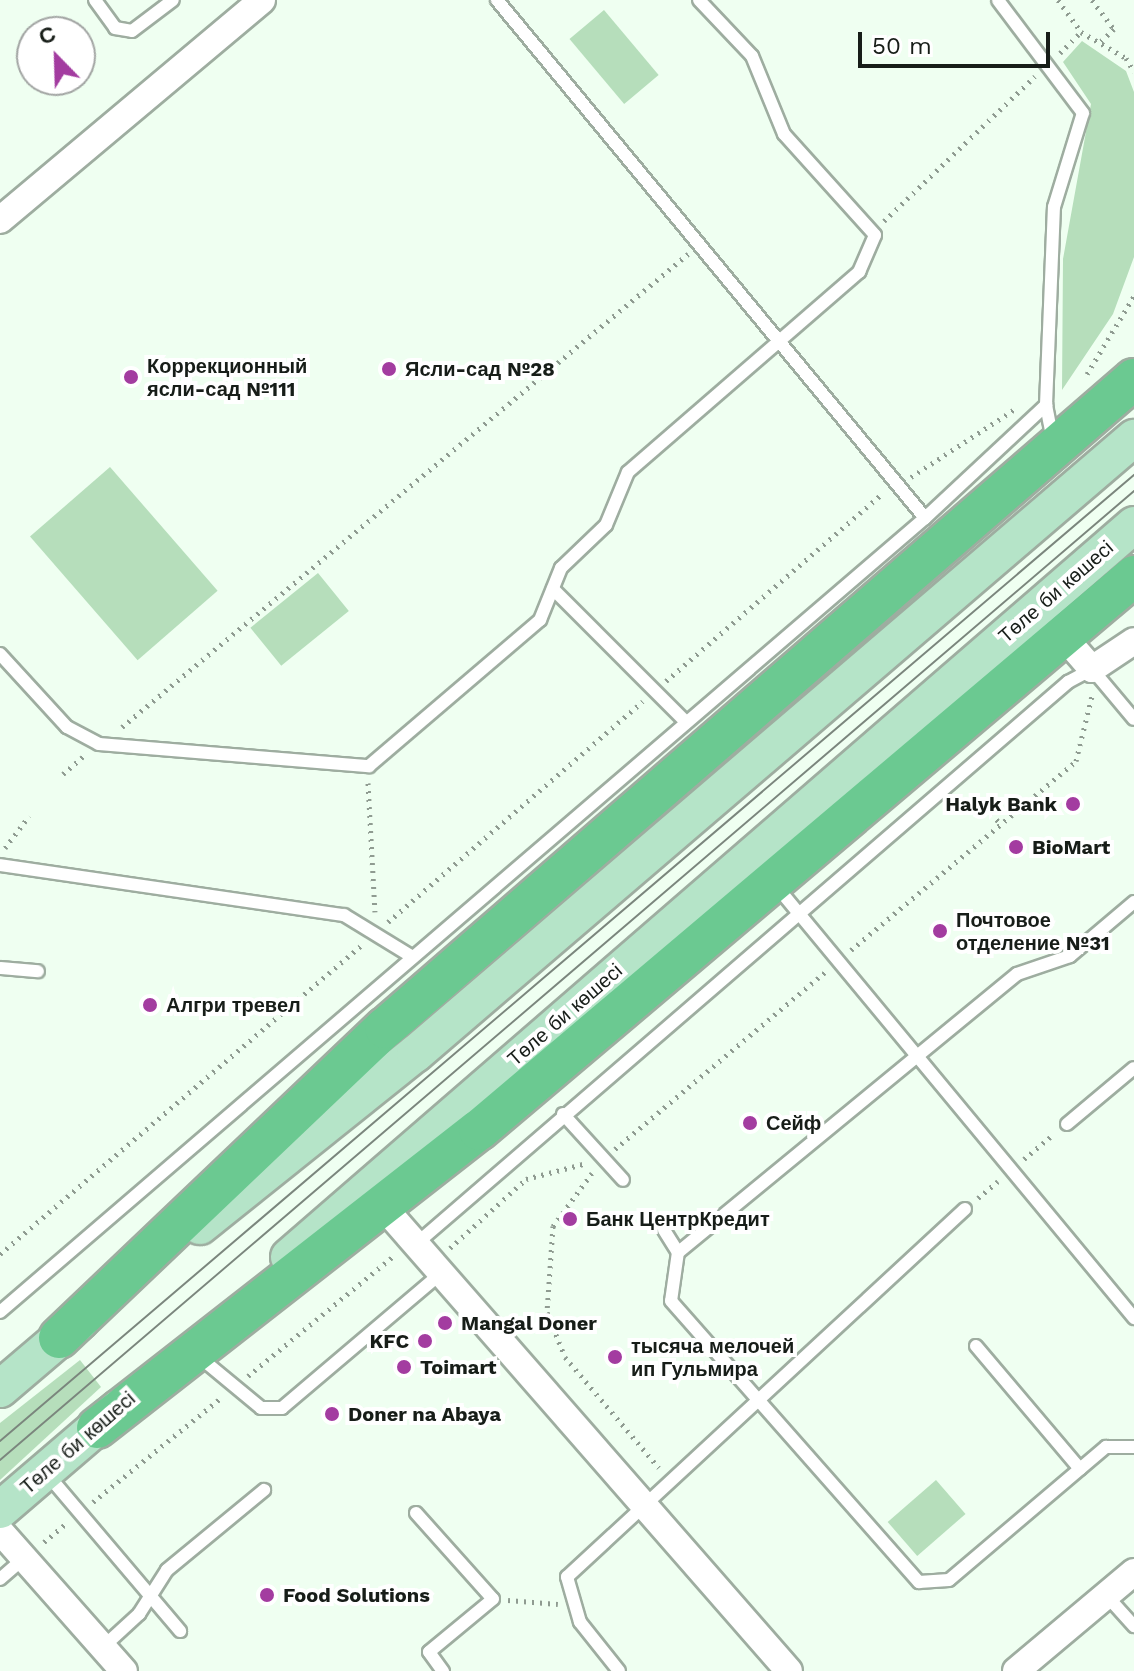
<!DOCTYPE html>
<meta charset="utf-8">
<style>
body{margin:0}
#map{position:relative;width:1134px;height:1671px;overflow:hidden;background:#effff1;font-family:"Work Sans",sans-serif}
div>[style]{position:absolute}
.green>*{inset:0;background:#b6debb;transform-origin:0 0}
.path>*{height:5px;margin-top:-2.5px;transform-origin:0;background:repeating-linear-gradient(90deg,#8f9b91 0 2px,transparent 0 8px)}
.roads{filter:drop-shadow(2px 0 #9eada0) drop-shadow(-2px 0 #9eada0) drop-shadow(0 2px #9eada0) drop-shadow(0 -2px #9eada0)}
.lane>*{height:12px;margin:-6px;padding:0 6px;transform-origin:6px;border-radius:6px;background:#fff}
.street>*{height:26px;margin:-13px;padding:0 13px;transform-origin:13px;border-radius:13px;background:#fff}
.secondary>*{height:36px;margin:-18px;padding:0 18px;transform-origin:18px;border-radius:18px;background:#b5e4c8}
.primary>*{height:40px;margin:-20px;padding:0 20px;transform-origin:20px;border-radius:20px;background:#6bc991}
.tram>*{height:2px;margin:-1px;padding:0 1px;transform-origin:1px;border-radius:1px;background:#7b867d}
.dots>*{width:22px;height:22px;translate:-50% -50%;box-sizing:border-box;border:4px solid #fff;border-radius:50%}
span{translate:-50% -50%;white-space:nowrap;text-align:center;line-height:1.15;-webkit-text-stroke:8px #fff;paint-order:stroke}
.poi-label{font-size:20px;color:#171d18;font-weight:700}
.left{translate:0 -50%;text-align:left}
.right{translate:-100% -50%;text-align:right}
.street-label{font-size:20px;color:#171d18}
.north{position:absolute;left:16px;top:16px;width:80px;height:80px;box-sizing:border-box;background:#fff;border:2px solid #a2a5a3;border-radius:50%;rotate:337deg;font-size:22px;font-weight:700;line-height:32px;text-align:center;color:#171d18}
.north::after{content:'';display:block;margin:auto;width:28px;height:36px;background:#a33ca0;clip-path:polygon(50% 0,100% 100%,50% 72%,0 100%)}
.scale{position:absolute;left:858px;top:32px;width:192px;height:36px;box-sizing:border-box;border:4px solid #171d18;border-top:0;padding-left:10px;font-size:24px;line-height:28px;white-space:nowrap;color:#171d18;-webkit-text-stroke:6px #fff;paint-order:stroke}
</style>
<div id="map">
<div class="green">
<i style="left:604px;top:10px;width:85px;height:45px;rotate:50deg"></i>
<i style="clip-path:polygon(1082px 41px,1126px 71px,1134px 92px,1134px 257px,1113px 314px,1062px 390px,1063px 259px,1091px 104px,1063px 62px)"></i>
<i style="left:110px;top:467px;width:164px;height:106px;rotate:49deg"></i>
<i style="left:318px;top:573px;width:49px;height:87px;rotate:51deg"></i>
<i style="clip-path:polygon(80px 1360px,101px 1387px,0 1480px,0 1423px)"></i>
<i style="left:936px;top:1480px;width:45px;height:64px;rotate:49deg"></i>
</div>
<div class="path">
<i style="left:1058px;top:0;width:39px;rotate:54deg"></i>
<i style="left:1081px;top:32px;width:52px;rotate:30deg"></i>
<i style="left:1126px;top:58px;width:16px;rotate:60deg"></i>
<i style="left:1092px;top:0;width:36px;rotate:53deg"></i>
<i style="left:1114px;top:29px;width:19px;rotate:137deg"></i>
<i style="left:1060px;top:53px;width:30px;rotate:-45deg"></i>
<i style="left:884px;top:221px;width:209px;rotate:-43.8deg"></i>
<i style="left:1087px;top:374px;width:91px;rotate:-58.9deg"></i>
<i style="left:911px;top:477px;width:124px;rotate:-33.2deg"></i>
<i style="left:666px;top:681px;width:286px;rotate:-40.9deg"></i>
<i style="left:122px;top:727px;width:738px;rotate:-39.89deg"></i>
<i style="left:63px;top:774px;width:29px;rotate:-41deg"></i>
<i style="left:368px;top:783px;width:129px;rotate:86.9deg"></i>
<i style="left:976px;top:795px;width:39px;rotate:50deg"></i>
<i style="left:5px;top:848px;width:40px;rotate:-53deg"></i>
<i style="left:388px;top:922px;width:337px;rotate:-40.9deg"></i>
<i style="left:851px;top:950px;width:294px;rotate:-40deg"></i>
<i style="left:1076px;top:761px;width:67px;rotate:-76.2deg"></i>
<i style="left:615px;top:1149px;width:275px;rotate:-40.1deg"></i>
<i style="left:1024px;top:1159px;width:38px;rotate:-40deg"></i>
<i style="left:592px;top:1173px;width:66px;rotate:126.3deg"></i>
<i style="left:553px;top:1226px;width:86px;rotate:94deg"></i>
<i style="left:547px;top:1312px;width:48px;rotate:68.2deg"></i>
<i style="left:565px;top:1357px;width:145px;rotate:49.7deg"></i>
<i style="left:978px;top:1198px;width:26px;rotate:-40deg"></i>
<i style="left:450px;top:1248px;width:103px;rotate:-42.2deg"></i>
<i style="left:526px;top:1179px;width:63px;rotate:-14.7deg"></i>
<i style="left:0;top:1254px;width:476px;rotate:-40.5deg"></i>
<i style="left:248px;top:1376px;width:190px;rotate:-39.5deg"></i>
<i style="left:93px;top:1502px;width:166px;rotate:-39.1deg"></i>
<i style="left:44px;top:1542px;width:30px;rotate:-40deg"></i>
<i style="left:508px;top:1600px;width:50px;rotate:4.6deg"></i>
</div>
<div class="roads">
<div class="lane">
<i style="left:95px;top:0;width:34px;rotate:54deg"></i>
<i style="left:115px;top:28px;width:17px;rotate:10deg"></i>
<i style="left:132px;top:31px;width:51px;rotate:-37.1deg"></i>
<i style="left:497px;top:0;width:672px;rotate:50.43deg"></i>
<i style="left:1046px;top:405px;width:37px;rotate:79deg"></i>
<i style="left:553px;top:589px;width:188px;rotate:45deg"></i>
<i style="left:0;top:654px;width:99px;rotate:47.5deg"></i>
<i style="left:67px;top:727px;width:36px;rotate:28deg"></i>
<i style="left:99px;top:744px;width:271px;rotate:4.7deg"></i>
<i style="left:369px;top:766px;width:225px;rotate:-40.5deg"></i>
<i style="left:540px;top:620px;width:56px;rotate:-68deg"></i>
<i style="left:561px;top:568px;width:62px;rotate:-43.7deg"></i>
<i style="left:606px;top:525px;width:57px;rotate:-67.5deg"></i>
<i style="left:628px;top:472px;width:306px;rotate:-40.9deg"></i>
<i style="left:859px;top:272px;width:40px;rotate:-66.6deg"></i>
<i style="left:875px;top:235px;width:136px;rotate:-132deg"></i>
<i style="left:784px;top:134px;width:84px;rotate:-112.3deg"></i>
<i style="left:752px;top:56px;width:77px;rotate:-133.4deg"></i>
<i style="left:0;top:865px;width:348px;rotate:8.3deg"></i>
<i style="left:344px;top:915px;width:79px;rotate:31.5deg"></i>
<i style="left:777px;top:887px;width:560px;rotate:50.36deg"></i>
<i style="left:1134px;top:902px;width:84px;rotate:139.8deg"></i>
<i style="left:1070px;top:956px;width:56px;rotate:161.2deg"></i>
<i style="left:1017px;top:974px;width:438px;rotate:140.6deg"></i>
<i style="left:678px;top:1252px;width:49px;rotate:98.1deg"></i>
<i style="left:671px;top:1301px;width:375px;rotate:48.6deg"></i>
<i style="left:919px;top:1582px;width:30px;rotate:-4deg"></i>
<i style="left:949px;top:1580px;width:206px;rotate:-40.3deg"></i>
<i style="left:1106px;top:1447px;width:28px"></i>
<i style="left:0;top:968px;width:38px;rotate:5deg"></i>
<i style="left:563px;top:1114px;width:89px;rotate:47.7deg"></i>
<i style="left:1067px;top:1124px;width:87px;rotate:-39.9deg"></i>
<i style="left:664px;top:1230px;width:26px;rotate:58deg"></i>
<i style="left:416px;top:1244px;width:861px;rotate:-40.76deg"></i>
<i style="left:1068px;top:682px;width:27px;rotate:-28deg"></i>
<i style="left:1092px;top:669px;width:65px;rotate:50deg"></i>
<i style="left:0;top:1312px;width:1219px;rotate:-40.64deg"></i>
<i style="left:925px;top:518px;width:166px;rotate:-43deg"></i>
<i style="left:1046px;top:405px;width:198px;rotate:-87.7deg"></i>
<i style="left:1054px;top:207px;width:98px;rotate:-72.9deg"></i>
<i style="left:1083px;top:113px;width:141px;rotate:-127deg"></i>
<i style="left:976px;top:1346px;width:161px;rotate:49.8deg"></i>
<i style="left:197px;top:1355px;width:83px;rotate:39.6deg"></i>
<i style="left:261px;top:1408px;width:21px"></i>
<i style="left:282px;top:1408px;width:209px;rotate:-40.3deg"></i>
<i style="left:47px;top:1474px;width:206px;rotate:49.7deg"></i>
<i style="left:416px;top:1513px;width:115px;rotate:48.2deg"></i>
<i style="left:493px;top:1599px;width:83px;rotate:140.4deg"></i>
<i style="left:429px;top:1652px;width:24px;rotate:54deg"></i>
<i style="left:0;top:1579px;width:32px;rotate:-41deg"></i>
<i style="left:1106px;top:1595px;width:42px;rotate:47.9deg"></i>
<i style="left:103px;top:1647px;width:49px;rotate:-42.5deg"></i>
<i style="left:139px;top:1614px;width:52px;rotate:-57.5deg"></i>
<i style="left:167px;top:1570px;width:126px;rotate:-39.5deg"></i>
<i style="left:619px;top:1671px;width:63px;rotate:-128.5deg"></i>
<i style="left:580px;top:1622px;width:47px;rotate:-106.1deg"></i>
<i style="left:567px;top:1577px;width:542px;rotate:-42.76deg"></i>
</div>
<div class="street">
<i style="left:0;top:220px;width:342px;rotate:-40deg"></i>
<i style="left:1063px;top:636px;width:44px;rotate:48.7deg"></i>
<i style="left:1092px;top:669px;width:50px;rotate:-33.7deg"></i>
<i style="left:373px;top:1195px;width:632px;rotate:48.85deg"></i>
<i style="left:0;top:1531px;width:187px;rotate:48.5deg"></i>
<i style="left:1016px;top:1671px;width:154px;rotate:-40deg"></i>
</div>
<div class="secondary">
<i style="left:200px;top:1226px;width:275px;rotate:-38.7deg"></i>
<i style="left:415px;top:1054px;width:947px;rotate:-40.59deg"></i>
<i style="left:289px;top:1257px;width:1118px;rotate:-40.9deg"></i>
<i style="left:0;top:1389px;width:106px;rotate:-40.4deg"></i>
<i style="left:0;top:1510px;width:157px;rotate:-40.6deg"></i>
</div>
<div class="primary">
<i style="left:59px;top:1338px;width:450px;rotate:-43.6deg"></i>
<i style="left:385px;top:1028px;width:991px;rotate:-40.91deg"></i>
<i style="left:97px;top:1428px;width:484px;rotate:-38deg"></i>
<i style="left:479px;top:1130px;width:858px;rotate:-40.22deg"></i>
</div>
</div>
<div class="tram">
<i style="left:0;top:1441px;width:1490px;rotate:-40.43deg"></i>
<i style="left:0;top:1460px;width:1492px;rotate:-40.51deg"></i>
</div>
<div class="dots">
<i style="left:389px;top:369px;background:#a33ca0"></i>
<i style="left:131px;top:377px;background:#a33ca0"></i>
<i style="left:1073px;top:804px;background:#a33ca0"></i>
<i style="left:1016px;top:847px;background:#a33ca0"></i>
<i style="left:940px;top:931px;background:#a33ca0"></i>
<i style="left:150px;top:1005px;background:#a33ca0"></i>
<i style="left:750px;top:1123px;background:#a33ca0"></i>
<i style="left:570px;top:1219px;background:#a33ca0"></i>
<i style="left:445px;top:1323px;background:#a33ca0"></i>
<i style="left:425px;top:1341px;background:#a33ca0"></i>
<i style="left:615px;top:1357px;background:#a33ca0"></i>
<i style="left:404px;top:1367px;background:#a33ca0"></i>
<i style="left:332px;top:1414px;background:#a33ca0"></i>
<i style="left:267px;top:1595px;background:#a33ca0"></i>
</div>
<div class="poi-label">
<span class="left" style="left:147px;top:378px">Коррекционный<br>ясли-сад №111</span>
<span class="left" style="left:405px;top:369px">Ясли-сад №28</span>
<span class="right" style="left:1057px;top:804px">Halyk Bank</span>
<span class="left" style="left:1032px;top:847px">BioMart</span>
<span class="left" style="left:956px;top:932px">Почтовое<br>отделение №31</span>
<span class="left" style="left:166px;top:1005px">Алгри тревел</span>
<span class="left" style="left:766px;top:1123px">Сейф</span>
<span class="left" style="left:586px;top:1219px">Банк ЦентрКредит</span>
<span class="left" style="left:461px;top:1323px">Mangal Doner</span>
<span class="right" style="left:409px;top:1341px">KFC</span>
<span class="left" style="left:631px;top:1358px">тысяча мелочей<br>ип Гульмира</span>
<span class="left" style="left:420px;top:1367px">Toimart</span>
<span class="left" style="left:348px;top:1414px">Doner na Abaya</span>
<span class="left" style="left:283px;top:1595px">Food Solutions</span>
</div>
<div class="street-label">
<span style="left:1056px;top:592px;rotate:-41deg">Төле би көшесі</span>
<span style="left:565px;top:1015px;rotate:-41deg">Төле би көшесі</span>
<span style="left:78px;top:1443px;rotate:-41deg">Төле би көшесі</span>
</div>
<div class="north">С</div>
<div class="scale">50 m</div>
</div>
